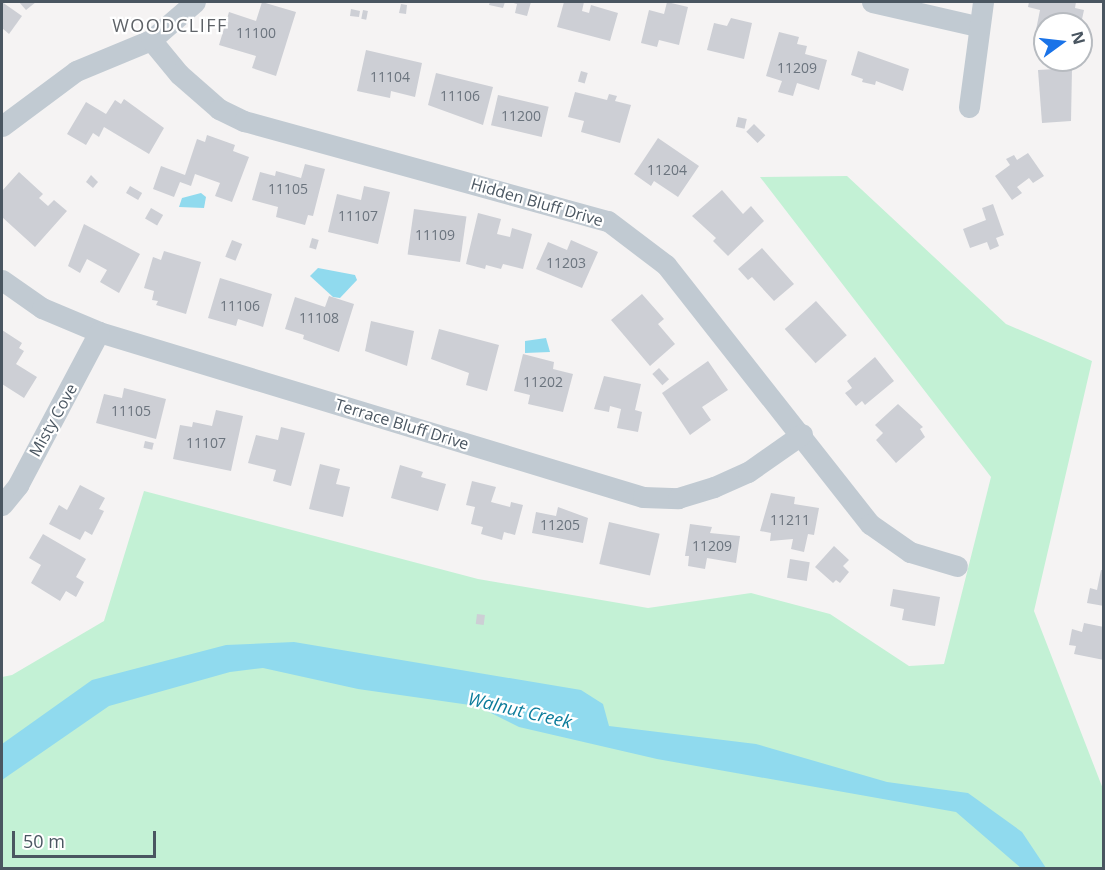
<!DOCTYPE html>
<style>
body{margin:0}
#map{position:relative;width:1105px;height:870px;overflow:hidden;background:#f5f3f3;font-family:"Open Sans",sans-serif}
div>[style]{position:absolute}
.green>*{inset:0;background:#c3f1d5}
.water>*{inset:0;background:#90daee}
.building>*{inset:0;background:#cdcfd5;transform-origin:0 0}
.minor>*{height:21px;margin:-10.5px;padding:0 10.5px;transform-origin:10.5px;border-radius:10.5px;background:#c1cad2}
span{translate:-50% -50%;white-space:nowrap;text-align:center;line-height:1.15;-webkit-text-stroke:4.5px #fff;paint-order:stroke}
.number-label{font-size:14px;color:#6b747e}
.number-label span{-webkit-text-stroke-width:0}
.street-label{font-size:16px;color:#4a5661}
.neighbourhood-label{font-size:18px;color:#5f6368;letter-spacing:1.5px}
.water-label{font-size:18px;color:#0c7c9b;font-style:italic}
.frame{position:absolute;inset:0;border:3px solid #4a5661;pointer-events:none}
.north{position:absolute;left:1033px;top:12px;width:60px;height:60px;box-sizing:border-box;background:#fff;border:2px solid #b7bbc0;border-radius:50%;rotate:75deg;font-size:16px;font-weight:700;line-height:24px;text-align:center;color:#4a5661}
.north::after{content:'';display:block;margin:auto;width:21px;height:27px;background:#1a73e8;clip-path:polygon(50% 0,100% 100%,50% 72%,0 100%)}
.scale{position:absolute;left:12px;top:831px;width:144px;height:27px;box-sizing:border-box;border:3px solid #4a5661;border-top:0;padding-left:8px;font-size:18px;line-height:21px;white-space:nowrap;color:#4a5661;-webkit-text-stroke:4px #fff;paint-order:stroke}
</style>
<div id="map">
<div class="green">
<i style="clip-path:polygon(847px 176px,1006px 324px,1092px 361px,1034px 611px,1103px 789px,1103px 868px,2px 868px,2px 677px,12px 675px,104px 621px,144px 491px,478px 579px,648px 608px,751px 593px,830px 614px,909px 666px,944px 664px,991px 477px,760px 177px)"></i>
</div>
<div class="water">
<i style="clip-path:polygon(201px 193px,206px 197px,204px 208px,179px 207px,182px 198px)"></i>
<i style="clip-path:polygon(318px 268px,355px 275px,357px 280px,340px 298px,333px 297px,310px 276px)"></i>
<i style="clip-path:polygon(546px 338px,550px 352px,525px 353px,525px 341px)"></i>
<i style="clip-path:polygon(294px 642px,581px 690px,603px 704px,609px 726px,756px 744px,887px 782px,968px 793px,1022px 832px,1046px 868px,1021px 868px,956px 812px,657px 759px,519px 727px,477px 706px,358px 689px,263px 668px,230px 672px,109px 706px,2px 780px,2px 744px,92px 680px,226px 645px)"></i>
</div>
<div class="building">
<i style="clip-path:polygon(2px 2px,22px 16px,9px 34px,2px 28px)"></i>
<i style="clip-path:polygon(19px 2px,36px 2px,26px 10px)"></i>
<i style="clip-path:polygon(262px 2px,296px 12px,276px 76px,252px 68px,256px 56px,219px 45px,229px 12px,256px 21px)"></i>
<i style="clip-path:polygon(490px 2px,505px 2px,503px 8px,489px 5px)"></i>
<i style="clip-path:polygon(510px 2px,531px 2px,527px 16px,515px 13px,517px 4px)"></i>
<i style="clip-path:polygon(564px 2px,584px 2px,582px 11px,589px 13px,591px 5px,618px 13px,610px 41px,557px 27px)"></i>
<i style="clip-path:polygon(667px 2px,688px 7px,679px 45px,659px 40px,657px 47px,641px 43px,649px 10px,664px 14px)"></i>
<i style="clip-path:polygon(1029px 2px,1076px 2px,1075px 8px,1084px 10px,1081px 24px,1045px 24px,1045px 42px,1034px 40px,1040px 10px,1028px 7px)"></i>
<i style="clip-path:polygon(401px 4px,407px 5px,406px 14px,399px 13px)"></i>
<i style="clip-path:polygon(351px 9px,360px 11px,359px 17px,350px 16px)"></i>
<i style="left:363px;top:10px;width:5px;height:9px;rotate:11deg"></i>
<i style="clip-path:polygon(731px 18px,752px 23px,744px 59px,707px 50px,714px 23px,727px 26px)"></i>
<i style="clip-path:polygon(779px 32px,799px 37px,797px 44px,807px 46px,805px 54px,827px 60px,819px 90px,797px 83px,793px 96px,778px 92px,782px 81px,766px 76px)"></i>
<i style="clip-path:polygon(366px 50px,422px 63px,415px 97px,391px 91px,390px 98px,357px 91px)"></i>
<i style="clip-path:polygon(858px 51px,909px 69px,903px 91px,876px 81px,875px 85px,862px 82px,863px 79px,851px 75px)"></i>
<i style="clip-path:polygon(1072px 68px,1071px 121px,1042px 123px,1038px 70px)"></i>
<i style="left:581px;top:71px;width:7px;height:11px;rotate:16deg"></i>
<i style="clip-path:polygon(436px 73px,493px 87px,483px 125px,428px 105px)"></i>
<i style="clip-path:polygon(575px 92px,607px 100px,609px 94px,617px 96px,615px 101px,631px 105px,620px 143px,581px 132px,584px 121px,568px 117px)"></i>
<i style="left:498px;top:95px;width:52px;height:31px;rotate:13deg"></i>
<i style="clip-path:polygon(124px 99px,164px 128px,149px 154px,104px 127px,99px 137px,93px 133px,86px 145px,67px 134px,86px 102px,106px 114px,115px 100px,121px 104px)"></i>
<i style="left:738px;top:117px;width:9px;height:10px;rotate:13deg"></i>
<i style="left:754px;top:124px;width:16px;height:11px;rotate:45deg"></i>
<i style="clip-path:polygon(207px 135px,235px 145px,233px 151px,249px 157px,232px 202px,215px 196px,220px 183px,195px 174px,191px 186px,180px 182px,174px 197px,153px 189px,161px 166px,185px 175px,197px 139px,205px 142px)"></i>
<i style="clip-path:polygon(658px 138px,699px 166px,678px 197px,654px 181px,651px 186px,634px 174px)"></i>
<i style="clip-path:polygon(1028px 153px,1044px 176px,1033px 183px,1029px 178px,1017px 187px,1022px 193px,1012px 200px,995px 176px,1010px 165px,1006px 159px,1014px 155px,1017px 160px)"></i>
<i style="clip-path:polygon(305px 164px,325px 169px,313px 216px,308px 215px,305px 225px,276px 217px,278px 207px,252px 200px,260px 172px,275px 176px,276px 171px,301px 178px)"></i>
<i style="clip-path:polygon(19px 172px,43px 194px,39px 198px,48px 206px,54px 200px,67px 211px,35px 247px,2px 217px,2px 191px)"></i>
<i style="clip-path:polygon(91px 175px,98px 182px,93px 188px,86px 182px)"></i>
<i style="left:130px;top:186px;width:14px;height:8px;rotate:30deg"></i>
<i style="clip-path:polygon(364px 186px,390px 192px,378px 244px,328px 232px,337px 194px,361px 200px)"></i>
<i style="clip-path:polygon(722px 190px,743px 214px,751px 206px,764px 221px,728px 256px,713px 241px,716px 238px,692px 216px)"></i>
<i style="clip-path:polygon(993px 204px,1004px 235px,996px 238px,999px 246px,990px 250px,987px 242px,970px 248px,963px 229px,986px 220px,982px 208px)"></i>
<i style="left:151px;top:208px;width:14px;height:12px;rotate:30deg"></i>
<i style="left:414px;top:209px;width:53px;height:46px;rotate:8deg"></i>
<i style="clip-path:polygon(478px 213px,501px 219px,497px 234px,510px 237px,512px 228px,532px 234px,523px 269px,503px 264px,501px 269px,486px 265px,485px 269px,466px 264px)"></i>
<i style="clip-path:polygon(84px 224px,140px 254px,119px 293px,100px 282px,107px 270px,87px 259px,80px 273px,68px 266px)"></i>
<i style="left:312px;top:238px;width:7px;height:10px;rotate:16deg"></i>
<i style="left:232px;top:240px;width:11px;height:18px;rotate:22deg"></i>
<i style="clip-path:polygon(571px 240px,598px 252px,582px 288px,536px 269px,548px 242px,567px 250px)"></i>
<i style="clip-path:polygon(762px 248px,794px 284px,774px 301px,752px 277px,748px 280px,738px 269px)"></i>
<i style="clip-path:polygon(164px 251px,201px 262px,186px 314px,156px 305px,158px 301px,152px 300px,154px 291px,144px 288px,153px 257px,161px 260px)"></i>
<i style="clip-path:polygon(220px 278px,272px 294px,263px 327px,238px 319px,236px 326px,208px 318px)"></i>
<i style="clip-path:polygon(642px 294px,664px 319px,658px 324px,675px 344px,650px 366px,611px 320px)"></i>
<i style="clip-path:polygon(329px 296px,354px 304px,339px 352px,303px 339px,304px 335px,285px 329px,295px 297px,325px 307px)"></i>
<i style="left:816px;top:301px;width:46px;height:42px;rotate:48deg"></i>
<i style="clip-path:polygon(371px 321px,414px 331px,407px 366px,365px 351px)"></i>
<i style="clip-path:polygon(439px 329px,499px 345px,487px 391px,466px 385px,469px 373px,431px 359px)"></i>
<i style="clip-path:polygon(2px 330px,22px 343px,19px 348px,24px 351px,16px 364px,37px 377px,24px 398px,2px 384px)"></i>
<i style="clip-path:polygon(523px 354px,554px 362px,553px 369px,573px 374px,563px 412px,528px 404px,530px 395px,514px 391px)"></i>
<i style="clip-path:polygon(875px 357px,894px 381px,865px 405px,862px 401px,856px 406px,845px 393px,852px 388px,847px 381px)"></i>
<i style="clip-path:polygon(708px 361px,728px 390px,702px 407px,711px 420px,690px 435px,662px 393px)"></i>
<i style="left:659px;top:368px;width:15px;height:9px;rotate:48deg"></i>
<i style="clip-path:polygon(604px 376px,641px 384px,635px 410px,642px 412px,638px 432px,617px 428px,621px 409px,610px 406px,609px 412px,594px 409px)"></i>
<i style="clip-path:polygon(124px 388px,166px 399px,156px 439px,96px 423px,104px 394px,122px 398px)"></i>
<i style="clip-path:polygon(898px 404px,923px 427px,920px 429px,925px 437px,896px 463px,876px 440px,883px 433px,875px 425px)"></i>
<i style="clip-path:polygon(216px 410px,243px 416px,231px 471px,173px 459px,180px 425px,192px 427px,193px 422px,212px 426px)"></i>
<i style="clip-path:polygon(281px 427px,305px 433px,291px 486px,273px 481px,276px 470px,248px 463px,256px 435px,278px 440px)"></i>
<i style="left:145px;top:441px;width:9px;height:7px;rotate:13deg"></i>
<i style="clip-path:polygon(320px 464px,340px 469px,336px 484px,350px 487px,343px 517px,309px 509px)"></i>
<i style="clip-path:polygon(400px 465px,423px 472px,421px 477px,446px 484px,438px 511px,391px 498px)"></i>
<i style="clip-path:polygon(472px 481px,496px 487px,491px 502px,510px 507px,511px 502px,523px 505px,515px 535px,504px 532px,502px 540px,481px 534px,483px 527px,471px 524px,475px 507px,466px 505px)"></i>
<i style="clip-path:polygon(80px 485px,105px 498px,99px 509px,104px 511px,92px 535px,85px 531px,80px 540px,49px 524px,59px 505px,67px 510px)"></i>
<i style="clip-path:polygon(771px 493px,795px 497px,794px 504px,819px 508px,814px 535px,808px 534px,804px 552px,791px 549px,793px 539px,770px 541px,771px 533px,760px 531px)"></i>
<i style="clip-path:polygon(558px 507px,588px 518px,583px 543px,532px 533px,536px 512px,556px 516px)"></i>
<i style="left:609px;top:522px;width:52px;height:43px;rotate:13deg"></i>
<i style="clip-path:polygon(690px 524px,712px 527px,710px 533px,740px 536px,736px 563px,707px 558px,705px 569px,688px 566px,689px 556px,685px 556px)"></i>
<i style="clip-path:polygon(43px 534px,86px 559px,76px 577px,84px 582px,76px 597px,66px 591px,60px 601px,31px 583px,41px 565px,29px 558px)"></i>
<i style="clip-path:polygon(834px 546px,849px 560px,843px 566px,849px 572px,840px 583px,836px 580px,833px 583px,815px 567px)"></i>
<i style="left:790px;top:559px;width:20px;height:19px;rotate:9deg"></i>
<i style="clip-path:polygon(1101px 570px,1104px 570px,1104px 606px,1087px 603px,1090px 588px,1097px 590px)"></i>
<i style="clip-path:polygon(893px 589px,940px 597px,935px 626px,902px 620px,904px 609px,890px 606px)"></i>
<i style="left:477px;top:614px;width:8px;height:10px;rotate:7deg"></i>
<i style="clip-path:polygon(1084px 623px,1104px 627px,1104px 660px,1074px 654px,1076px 646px,1069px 645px,1072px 629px,1082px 632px)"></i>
</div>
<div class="minor">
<i style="left:872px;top:2px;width:108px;rotate:12.9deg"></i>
<i style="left:151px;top:40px;width:44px;rotate:50.5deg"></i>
<i style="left:179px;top:74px;width:53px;rotate:41.2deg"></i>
<i style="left:219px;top:109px;width:28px;rotate:26deg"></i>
<i style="left:244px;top:121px;width:377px;rotate:15.4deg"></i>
<i style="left:608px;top:221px;width:73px;rotate:37.2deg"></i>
<i style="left:666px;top:265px;width:330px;rotate:51.8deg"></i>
<i style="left:870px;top:524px;width:49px;rotate:35deg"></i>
<i style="left:910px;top:552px;width:49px;rotate:16.6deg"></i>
<i style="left:969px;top:107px;width:106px;rotate:-82.4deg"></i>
<i style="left:2px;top:126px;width:92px;rotate:-36.6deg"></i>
<i style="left:76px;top:71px;width:81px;rotate:-22.5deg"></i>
<i style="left:151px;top:40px;width:58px;rotate:-40.8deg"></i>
<i style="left:2px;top:280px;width:49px;rotate:35deg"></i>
<i style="left:42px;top:308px;width:62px;rotate:22.8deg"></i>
<i style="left:99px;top:332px;width:568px;rotate:16.87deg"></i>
<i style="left:643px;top:497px;width:35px;rotate:2deg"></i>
<i style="left:678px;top:498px;width:38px;rotate:-17deg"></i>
<i style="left:714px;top:487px;width:37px;rotate:-24deg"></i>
<i style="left:748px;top:472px;width:66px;rotate:-35.1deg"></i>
<i style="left:2px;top:505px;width:26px;rotate:-51deg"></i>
<i style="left:18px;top:485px;width:173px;rotate:-62.1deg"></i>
</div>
<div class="number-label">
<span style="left:256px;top:33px">11100</span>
<span style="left:797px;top:68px">11209</span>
<span style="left:390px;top:77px">11104</span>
<span style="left:460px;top:96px">11106</span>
<span style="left:521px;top:116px">11200</span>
<span style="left:667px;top:170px">11204</span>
<span style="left:288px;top:189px">11105</span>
<span style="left:358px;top:216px">11107</span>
<span style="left:435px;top:235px">11109</span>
<span style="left:566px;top:263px">11203</span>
<span style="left:240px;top:306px">11106</span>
<span style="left:319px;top:318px">11108</span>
<span style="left:543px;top:382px">11202</span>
<span style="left:131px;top:411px">11105</span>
<span style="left:206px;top:443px">11107</span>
<span style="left:790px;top:520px">11211</span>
<span style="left:560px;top:525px">11205</span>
<span style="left:712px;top:546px">11209</span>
</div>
<div class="street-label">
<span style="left:537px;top:202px;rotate:16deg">Hidden Bluff Drive</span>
<span style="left:53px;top:420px;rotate:-61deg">Misty Cove</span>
<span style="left:402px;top:424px;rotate:17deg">Terrace Bluff Drive</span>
</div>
<div class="neighbourhood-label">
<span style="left:170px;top:25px">WOODCLIFF</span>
</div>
<div class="water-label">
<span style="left:520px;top:710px;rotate:13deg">Walnut Creek</span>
</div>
<div class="frame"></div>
<div class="north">N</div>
<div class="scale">50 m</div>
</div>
